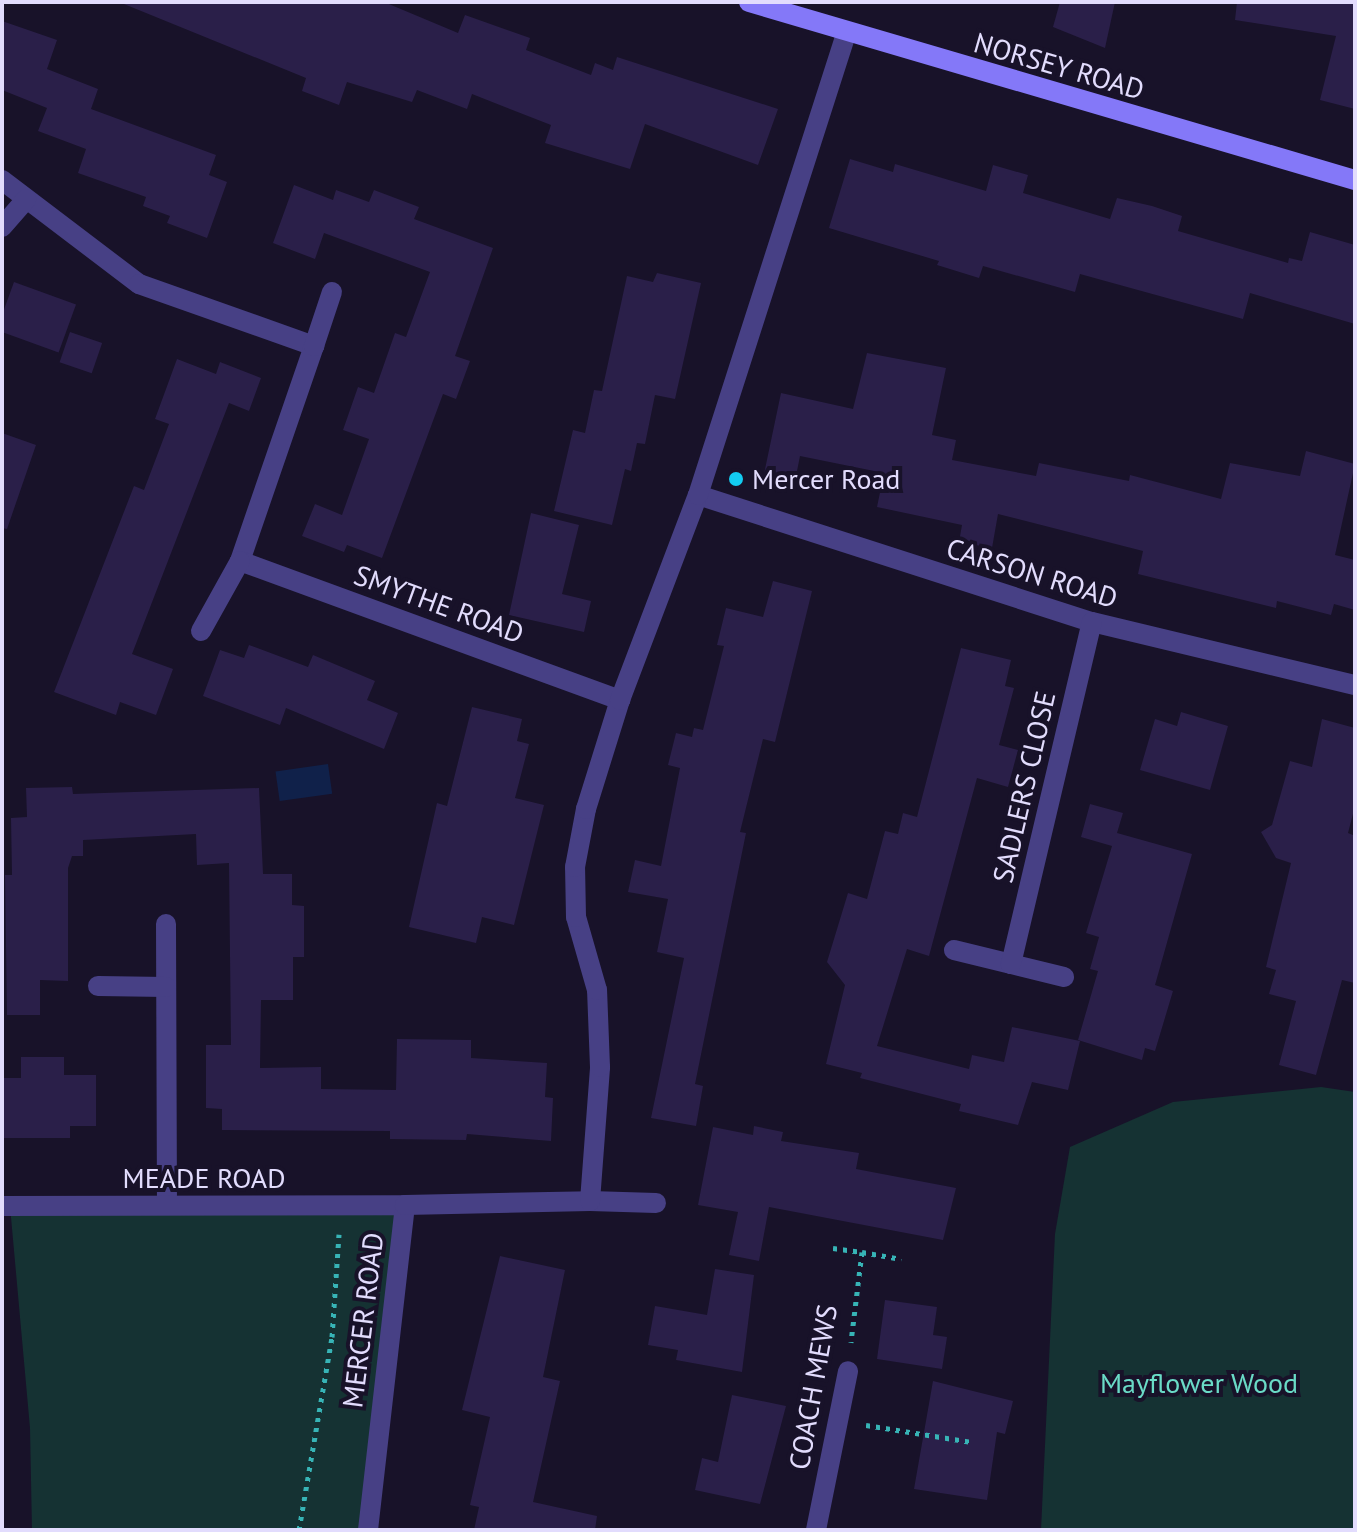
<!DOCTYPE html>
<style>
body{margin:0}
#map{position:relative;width:1357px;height:1532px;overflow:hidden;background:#181229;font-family:"PT Sans",sans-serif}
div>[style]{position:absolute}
.green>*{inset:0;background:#153233}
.water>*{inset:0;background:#10214a;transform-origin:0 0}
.building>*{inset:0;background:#2a1f49;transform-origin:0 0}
.path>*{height:5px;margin-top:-2.5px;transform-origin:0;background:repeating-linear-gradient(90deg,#37b4b6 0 4px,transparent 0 10px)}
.street>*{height:20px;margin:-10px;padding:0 10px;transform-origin:10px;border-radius:10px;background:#474085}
.secondary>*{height:20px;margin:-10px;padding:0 10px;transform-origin:10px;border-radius:10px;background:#8478f8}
.dots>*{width:22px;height:22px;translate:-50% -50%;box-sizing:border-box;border:4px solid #181229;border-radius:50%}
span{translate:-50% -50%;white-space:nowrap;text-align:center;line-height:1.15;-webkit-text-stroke:8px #181229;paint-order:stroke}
.street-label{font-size:28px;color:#e2dcfd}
.poi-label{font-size:28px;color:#e2dcfd}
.left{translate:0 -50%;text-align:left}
.park-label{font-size:28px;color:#6adbc7}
.frame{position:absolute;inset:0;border:4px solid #e2dcfd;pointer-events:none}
</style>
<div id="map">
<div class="green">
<i style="clip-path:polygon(1321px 1087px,1355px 1092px,1355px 1530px,1041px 1530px,1055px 1234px,1070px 1147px,1173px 1102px)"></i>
<i style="clip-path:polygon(405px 1205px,368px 1530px,32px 1530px,30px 1428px,10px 1206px)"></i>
</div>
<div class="water">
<i style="left:328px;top:764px;width:30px;height:53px;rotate:82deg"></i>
</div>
<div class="building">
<i style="clip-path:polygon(119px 2px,384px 2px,458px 33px,465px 15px,530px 38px,526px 50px,591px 75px,595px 63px,613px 70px,617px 57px,778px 109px,758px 165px,645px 124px,630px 169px,545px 143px,551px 125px,472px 94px,467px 109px,417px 90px,412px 102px,347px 82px,339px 105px,302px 91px,306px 78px)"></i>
<i style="clip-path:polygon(1060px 2px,1115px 2px,1105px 48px,1053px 27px)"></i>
<i style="clip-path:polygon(1237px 2px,1355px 2px,1355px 109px,1320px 100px,1336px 36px,1235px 20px)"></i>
<i style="clip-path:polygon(2px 21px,57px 40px,47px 69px,98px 89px,91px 109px,216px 155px,209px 175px,227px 182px,207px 238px,167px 223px,170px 216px,143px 206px,146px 197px,78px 173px,86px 149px,38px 131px,47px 108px,2px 90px)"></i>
<i style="clip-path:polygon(850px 159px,893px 172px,895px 164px,986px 191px,993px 165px,1028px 175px,1023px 193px,1110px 219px,1117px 198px,1152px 206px,1182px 216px,1178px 231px,1288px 263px,1289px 258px,1302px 261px,1310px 232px,1355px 245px,1355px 324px,1250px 293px,1243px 319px,1080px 274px,1075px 292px,983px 266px,979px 278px,937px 265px,939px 261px,829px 228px)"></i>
<i style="clip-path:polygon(294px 185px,333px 200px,336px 190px,369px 202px,374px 190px,419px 207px,414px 219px,493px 248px,455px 356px,470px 361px,456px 399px,443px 394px,382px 558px,347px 545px,344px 552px,302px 536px,315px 504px,342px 515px,369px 439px,343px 430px,358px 387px,374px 393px,395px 333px,406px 337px,430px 272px,324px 233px,315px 259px,273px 243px)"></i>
<i style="clip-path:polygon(657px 273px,701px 283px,675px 399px,655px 395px,645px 444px,637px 443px,631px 471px,625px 469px,612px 525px,554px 511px,573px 430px,585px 433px,594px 390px,602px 391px,627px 276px,653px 282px)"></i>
<i style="left:14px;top:282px;width:66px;height:51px;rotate:20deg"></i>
<i style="left:70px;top:332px;width:34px;height:32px;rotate:19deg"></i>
<i style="clip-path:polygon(867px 353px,946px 368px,932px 435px,956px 440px,952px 460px,1036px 476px,1039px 463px,1129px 481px,1130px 475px,1221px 499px,1230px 463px,1300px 476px,1306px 451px,1355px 464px,1335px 555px,1355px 560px,1355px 610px,1334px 604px,1331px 615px,1277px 601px,1276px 608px,1138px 574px,1143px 551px,998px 514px,992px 548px,959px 542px,962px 525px,877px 507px,884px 473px,800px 456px,795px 481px,764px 474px,781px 393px,853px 409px)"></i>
<i style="clip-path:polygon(177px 359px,216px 374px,220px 362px,261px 378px,249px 411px,229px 403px,132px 654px,173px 669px,156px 715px,120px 702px,116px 715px,54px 692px,134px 486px,144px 490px,169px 424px,155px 419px)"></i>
<i style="clip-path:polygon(2px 433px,36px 445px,7px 529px,2px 528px)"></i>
<i style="clip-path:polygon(531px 513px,579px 525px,562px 594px,591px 601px,584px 632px,509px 615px)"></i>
<i style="clip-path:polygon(773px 581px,812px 591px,775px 742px,763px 739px,740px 832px,746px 833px,695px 1084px,703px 1086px,696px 1126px,651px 1118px,684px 958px,657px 952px,668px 899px,628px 892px,635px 860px,661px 866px,680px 768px,668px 765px,676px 733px,692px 737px,694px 728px,703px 730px,724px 646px,717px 645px,726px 608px,763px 617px)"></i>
<i style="clip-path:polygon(249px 645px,308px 667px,313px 655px,375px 681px,367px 700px,398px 713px,384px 749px,286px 708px,280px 725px,203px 696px,220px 650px,244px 658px)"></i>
<i style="clip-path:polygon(961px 648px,1011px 660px,1005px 686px,1014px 688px,999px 745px,1018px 750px,1008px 787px,977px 778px,929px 956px,907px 949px,877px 1046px,969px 1069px,972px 1055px,1004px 1062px,1012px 1027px,1080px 1041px,1068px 1090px,1032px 1082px,1018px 1125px,959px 1111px,961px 1104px,860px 1078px,862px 1073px,826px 1064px,845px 985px,827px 962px,848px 893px,867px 899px,885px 831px,898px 834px,903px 813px,917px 817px)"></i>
<i style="clip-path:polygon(472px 707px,522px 719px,517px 741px,529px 744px,515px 798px,544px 805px,514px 925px,482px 917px,476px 943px,409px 927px,437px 803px,447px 806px)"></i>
<i style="clip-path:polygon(1181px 712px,1228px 726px,1210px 790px,1140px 770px,1155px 719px,1177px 726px)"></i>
<i style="clip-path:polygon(1322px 719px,1355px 728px,1355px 806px,1348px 833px,1355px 836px,1355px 983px,1342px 980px,1316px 1075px,1279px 1065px,1296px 1001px,1269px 994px,1276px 970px,1266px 967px,1291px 863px,1276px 858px,1261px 832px,1272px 825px,1290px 761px,1312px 767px)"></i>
<i style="clip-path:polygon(72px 787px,73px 794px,259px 788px,263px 874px,292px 874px,292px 905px,304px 906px,304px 957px,293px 957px,293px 1000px,261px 1000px,260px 1068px,321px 1067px,321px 1089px,396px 1090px,397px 1039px,471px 1040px,471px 1058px,547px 1063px,545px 1097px,553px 1098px,551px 1141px,467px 1134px,466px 1140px,390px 1139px,390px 1131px,222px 1130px,222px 1109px,206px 1108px,206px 1045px,231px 1045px,229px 863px,197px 865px,196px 834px,83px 840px,83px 856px,72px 856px,68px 868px,68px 981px,40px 980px,40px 1015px,7px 1015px,5px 875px,12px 875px,11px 818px,27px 817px,26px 788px)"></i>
<i style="clip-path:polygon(1090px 804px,1123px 813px,1117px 833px,1192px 854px,1155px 985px,1173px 991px,1155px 1051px,1145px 1048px,1142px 1060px,1078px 1040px,1098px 971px,1090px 969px,1099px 937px,1086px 933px,1112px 846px,1081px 837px)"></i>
<i style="clip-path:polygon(21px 1057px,64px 1057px,64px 1075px,96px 1075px,96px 1126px,70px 1126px,70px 1138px,2px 1138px,2px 1078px,21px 1078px)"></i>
<i style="clip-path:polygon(754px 1126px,783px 1132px,781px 1141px,859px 1153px,856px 1169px,956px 1188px,943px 1240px,769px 1207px,759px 1261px,729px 1255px,738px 1212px,698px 1205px,713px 1127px,753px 1135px)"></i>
<i style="clip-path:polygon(500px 1256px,565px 1270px,543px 1377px,560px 1381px,533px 1502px,597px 1516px,595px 1530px,474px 1530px,479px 1507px,470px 1505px,490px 1417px,462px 1410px)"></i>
<i style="clip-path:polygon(715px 1269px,754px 1275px,742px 1372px,676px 1360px,678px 1350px,648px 1345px,655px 1306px,707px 1315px)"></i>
<i style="clip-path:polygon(885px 1300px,937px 1307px,933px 1335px,947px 1337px,942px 1369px,877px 1359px)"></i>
<i style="clip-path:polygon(933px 1381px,1013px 1401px,1005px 1434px,997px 1432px,987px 1500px,914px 1489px)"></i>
<i style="clip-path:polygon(732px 1395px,786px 1406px,760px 1504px,695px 1490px,702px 1458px,718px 1462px)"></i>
</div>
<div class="path">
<i style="left:833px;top:1248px;width:29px;rotate:8deg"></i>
<i style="left:862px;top:1252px;width:91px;rotate:97deg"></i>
<i style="left:862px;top:1252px;width:40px;rotate:10deg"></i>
<i style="left:866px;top:1425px;width:107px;rotate:9.1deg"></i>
<i style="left:299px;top:1530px;width:196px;rotate:-80.3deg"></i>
<i style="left:332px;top:1337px;width:103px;rotate:-86.1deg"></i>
</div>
<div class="street">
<i style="left:2px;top:180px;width:172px;rotate:37.2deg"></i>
<i style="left:139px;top:284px;width:186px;rotate:19.5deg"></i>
<i style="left:314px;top:346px;width:227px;rotate:109deg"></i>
<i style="left:240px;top:561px;width:405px;rotate:20.1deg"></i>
<i style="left:2px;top:227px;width:37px;rotate:-49deg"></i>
<i style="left:314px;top:346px;width:57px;rotate:-71.6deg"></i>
<i style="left:698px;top:495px;width:414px;rotate:17.9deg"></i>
<i style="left:1092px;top:622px;width:270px;rotate:13.5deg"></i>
<i style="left:201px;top:631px;width:80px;rotate:-60.9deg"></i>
<i style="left:166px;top:924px;width:281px;rotate:89.8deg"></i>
<i style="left:954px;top:950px;width:59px;rotate:13.8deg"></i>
<i style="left:1064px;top:977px;width:55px;rotate:-166.2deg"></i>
<i style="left:1011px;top:964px;width:351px;rotate:-76.7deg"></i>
<i style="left:98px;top:986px;width:68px;rotate:0.8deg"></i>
<i style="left:590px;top:1201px;width:66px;rotate:1.7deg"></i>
<i style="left:2px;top:1206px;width:403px;rotate:-0.1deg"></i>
<i style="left:368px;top:1530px;width:327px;rotate:-83.5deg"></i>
<i style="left:405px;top:1205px;width:185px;rotate:-1.2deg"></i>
<i style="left:590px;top:1201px;width:134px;rotate:-85.7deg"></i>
<i style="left:600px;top:1067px;width:77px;rotate:-92.2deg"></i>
<i style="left:597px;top:990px;width:76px;rotate:-106deg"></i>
<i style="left:576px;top:917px;width:50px;rotate:-91.1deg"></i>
<i style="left:575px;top:867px;width:59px;rotate:-79.3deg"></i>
<i style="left:586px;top:809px;width:114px;rotate:-72.7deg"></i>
<i style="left:620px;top:700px;width:219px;rotate:-69.2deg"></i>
<i style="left:698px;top:495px;width:485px;rotate:-72.2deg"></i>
<i style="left:816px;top:1530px;width:162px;rotate:-78.6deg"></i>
</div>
<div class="secondary">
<i style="left:749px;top:2px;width:632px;rotate:16.37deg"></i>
</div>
<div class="dots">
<i style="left:736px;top:479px;background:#13ccf2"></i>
</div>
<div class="street-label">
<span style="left:1059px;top:66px;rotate:16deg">NORSEY ROAD</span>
<span style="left:1032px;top:573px;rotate:17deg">CARSON ROAD</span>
<span style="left:439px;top:604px;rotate:20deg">SMYTHE ROAD</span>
<span style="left:1024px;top:787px;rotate:-77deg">SADLERS CLOSE</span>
<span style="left:204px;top:1178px">MEADE ROAD</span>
<span style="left:363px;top:1320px;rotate:-83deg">MERCER ROAD</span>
<span style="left:813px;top:1387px;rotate:-80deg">COACH MEWS</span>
</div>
<div class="poi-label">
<span class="left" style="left:752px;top:479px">Mercer Road</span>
</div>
<div class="park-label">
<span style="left:1199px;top:1383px">Mayflower Wood</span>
</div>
<div class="frame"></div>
</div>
